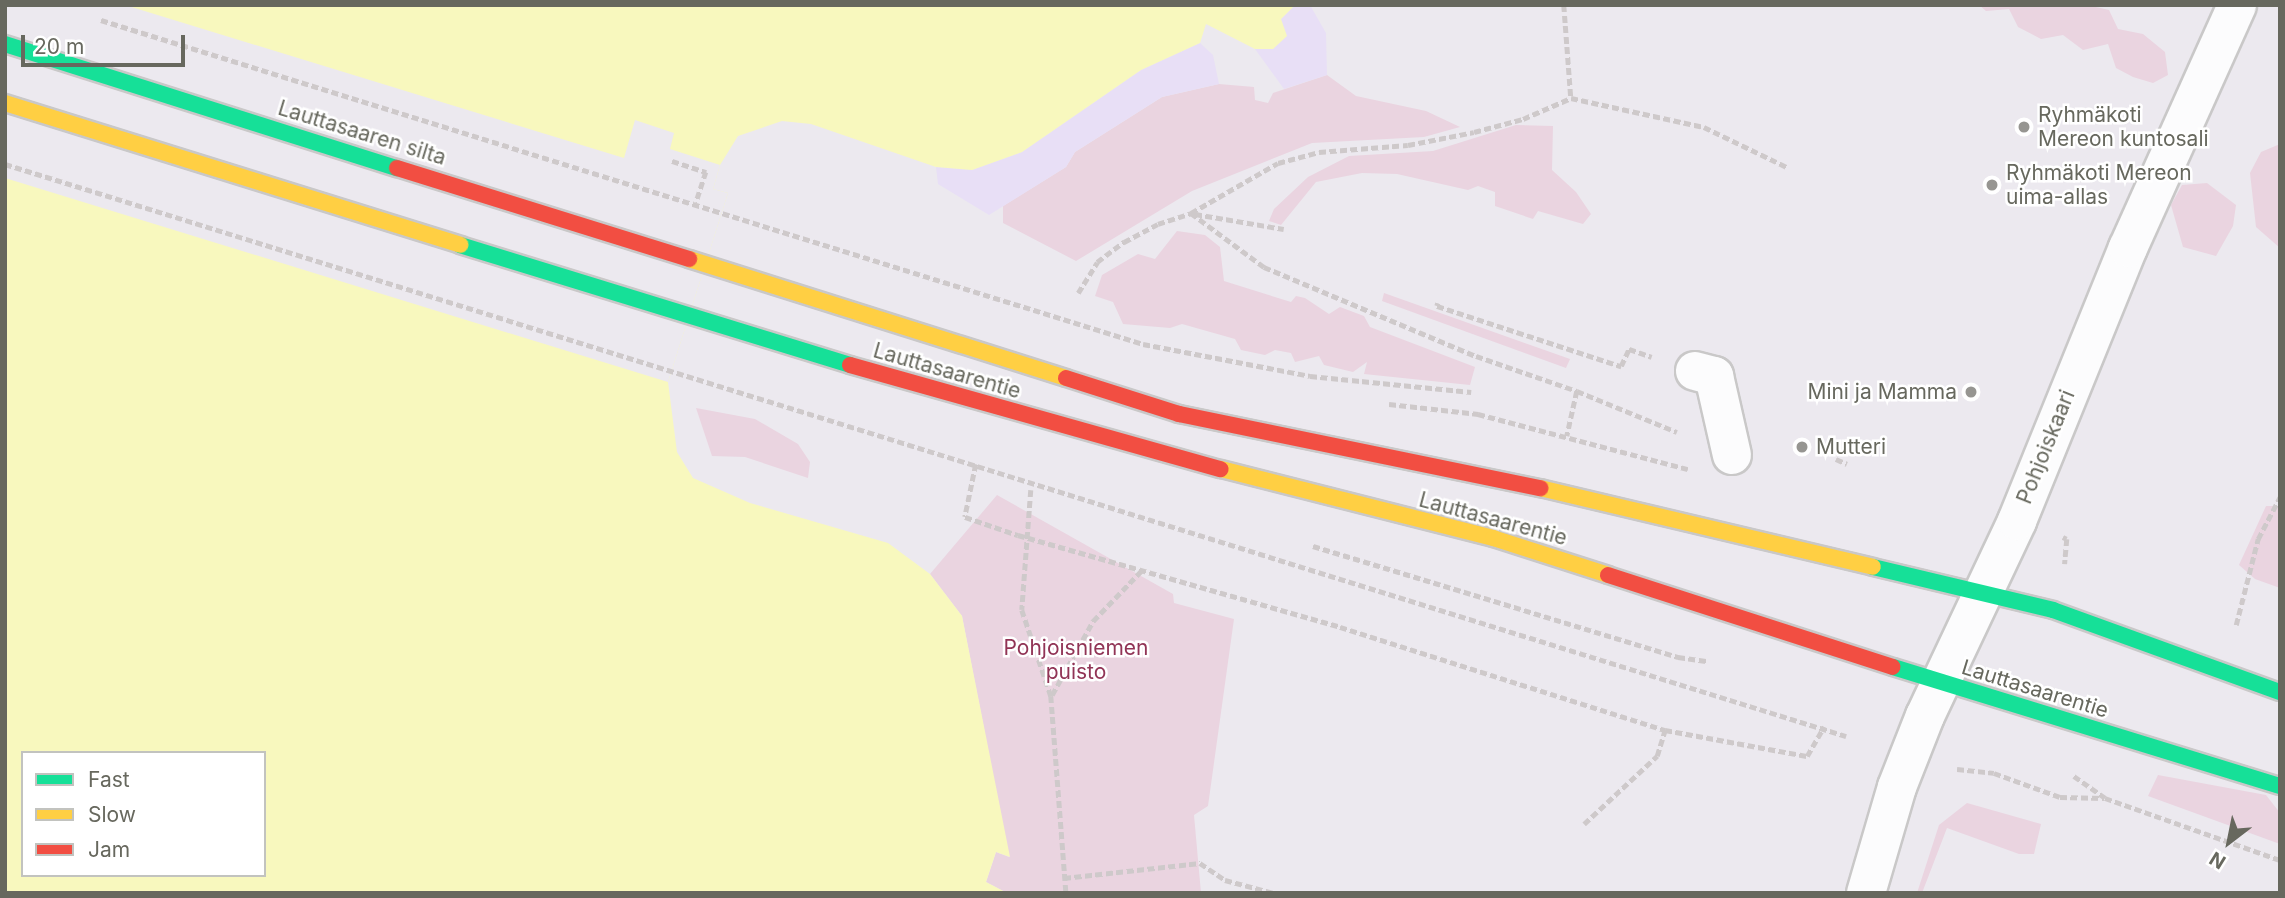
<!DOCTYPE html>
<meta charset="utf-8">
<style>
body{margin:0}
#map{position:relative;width:2285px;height:898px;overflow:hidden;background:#ece9ef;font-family:Inter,sans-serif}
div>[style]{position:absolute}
.green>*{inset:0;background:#ead4e0}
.sand>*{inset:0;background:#e8dff6}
.water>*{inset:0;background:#f8f8be}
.pier>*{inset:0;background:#ece9ef}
.path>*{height:4.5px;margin-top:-2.25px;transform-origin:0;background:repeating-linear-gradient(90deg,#cec9ca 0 7px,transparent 0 10.5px)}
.roads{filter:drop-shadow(2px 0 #c9c8c8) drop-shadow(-2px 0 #c9c8c8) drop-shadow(0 2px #c9c8c8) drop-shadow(0 -2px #c9c8c8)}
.street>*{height:38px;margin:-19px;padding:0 19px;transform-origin:19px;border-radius:19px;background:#fcfcfd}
.fast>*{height:16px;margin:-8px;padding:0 8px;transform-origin:8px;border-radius:8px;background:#16e098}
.slow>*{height:16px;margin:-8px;padding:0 8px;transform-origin:8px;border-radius:8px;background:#ffcf43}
.jam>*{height:16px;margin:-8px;padding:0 8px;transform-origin:8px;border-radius:8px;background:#f24e42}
.dots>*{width:19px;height:19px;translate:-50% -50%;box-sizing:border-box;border:4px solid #fff;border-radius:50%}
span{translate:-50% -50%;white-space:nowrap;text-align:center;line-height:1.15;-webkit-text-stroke:5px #fff;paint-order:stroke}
.poi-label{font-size:21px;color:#67685e}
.left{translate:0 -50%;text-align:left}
.right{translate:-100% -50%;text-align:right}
.street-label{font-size:21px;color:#67685e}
.park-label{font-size:21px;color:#913456}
.frame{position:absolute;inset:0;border:7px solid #67685e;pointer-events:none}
.legend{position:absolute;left:21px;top:751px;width:245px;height:126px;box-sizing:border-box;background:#fff;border:2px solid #c2c3bf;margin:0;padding:9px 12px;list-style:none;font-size:21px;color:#67685e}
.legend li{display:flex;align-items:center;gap:14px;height:35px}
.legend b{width:35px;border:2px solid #c2c3bf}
.north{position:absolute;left:2194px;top:807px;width:70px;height:70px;-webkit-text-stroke:5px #fff;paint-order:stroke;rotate:212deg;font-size:19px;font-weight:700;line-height:28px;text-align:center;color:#67685e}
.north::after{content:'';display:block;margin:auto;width:24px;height:32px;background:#67685e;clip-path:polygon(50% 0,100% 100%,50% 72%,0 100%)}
.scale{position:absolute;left:21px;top:35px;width:164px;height:32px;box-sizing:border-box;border:4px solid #67685e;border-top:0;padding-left:9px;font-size:21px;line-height:24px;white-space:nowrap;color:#67685e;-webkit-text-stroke:5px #fff;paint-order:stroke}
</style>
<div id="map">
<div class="green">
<i style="clip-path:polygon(1979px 5px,2087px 5px,2109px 10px,2118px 29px,2143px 34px,2165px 52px,2168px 75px,2153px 83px,2133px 77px,2116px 68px,2108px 44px,2083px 50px,2063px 35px,2041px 39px,2018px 27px,2009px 9px,1986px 11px)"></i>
<i style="clip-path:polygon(1327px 75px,1356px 96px,1426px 111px,1460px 127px,1424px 137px,1312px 143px,1192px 191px,1076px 261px,1003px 223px,1003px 206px,1066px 167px,1075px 152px,1162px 97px,1219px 84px,1254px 87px,1255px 100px,1268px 103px,1273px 93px)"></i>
<i style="clip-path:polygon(1516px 125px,1553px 126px,1552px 170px,1576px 192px,1591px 214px,1583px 224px,1538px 211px,1533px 219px,1495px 206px,1495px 192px,1478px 186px,1468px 190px,1397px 174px,1362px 173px,1316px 182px,1281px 225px,1269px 221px,1274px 209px,1308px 177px,1349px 156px,1433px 151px)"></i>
<i style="clip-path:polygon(2280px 144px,2280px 248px,2256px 227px,2250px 173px,2261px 152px)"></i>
<i style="clip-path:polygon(2207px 183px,2236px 205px,2233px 226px,2216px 256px,2183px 247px,2171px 205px,2182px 185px)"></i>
<i style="clip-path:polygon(1177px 231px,1205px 235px,1220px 247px,1224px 281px,1291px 302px,1296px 296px,1305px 298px,1329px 314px,1340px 307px,1364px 316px,1370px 327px,1475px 367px,1470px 385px,1364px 374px,1367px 362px,1353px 372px,1324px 365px,1319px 356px,1295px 362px,1291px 353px,1275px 350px,1265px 355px,1241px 350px,1235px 339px,1182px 324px,1170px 328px,1123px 324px,1113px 302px,1095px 296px,1102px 275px,1138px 254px,1155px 259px)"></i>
<i style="clip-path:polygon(1384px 293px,1570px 359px,1566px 368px,1382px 301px)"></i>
<i style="clip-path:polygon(696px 408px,755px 419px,798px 444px,810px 462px,808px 478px,745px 457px,712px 456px)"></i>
<i style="clip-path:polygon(997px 495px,1173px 594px,1174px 603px,1234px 619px,1208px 806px,1194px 815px,1201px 893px,1007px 893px,986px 882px,996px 852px,1009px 857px,962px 616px,930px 574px)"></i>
<i style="clip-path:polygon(2266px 506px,2280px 506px,2280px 588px,2255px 579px,2239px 565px)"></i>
<i style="clip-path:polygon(2158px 775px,2266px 795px,2280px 813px,2280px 844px,2148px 796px)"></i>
<i style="clip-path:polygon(1967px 803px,2041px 824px,2034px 854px,2019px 854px,1947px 828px,1922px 893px,1917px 893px,1939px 825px)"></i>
</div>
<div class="sand">
<i style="clip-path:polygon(1295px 5px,1310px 5px,1326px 33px,1327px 75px,1284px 89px,1255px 49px,1273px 49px,1281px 19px)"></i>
<i style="clip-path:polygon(1200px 43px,1213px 55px,1219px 84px,1162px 97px,1075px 152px,1066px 167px,989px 215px,938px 184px,936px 167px,972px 170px,1022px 152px,1141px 70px)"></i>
</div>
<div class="water">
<i style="clip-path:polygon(evenodd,5px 5px,1295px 5px,1281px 19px,1287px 36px,1273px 49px,1255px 49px,1206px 24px,1200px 43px,1141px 70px,1022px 152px,972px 170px,936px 167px,811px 124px,782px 121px,738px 136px,720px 165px,713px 189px,728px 193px,668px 382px,677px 452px,693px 478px,750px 503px,888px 543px,930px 574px,962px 616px,1010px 857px,996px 852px,986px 882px,1007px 893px,5px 893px,5px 5px,23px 753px,264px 753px,264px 875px,23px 875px,23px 753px)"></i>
</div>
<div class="pier">
<i style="clip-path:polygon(5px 5px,125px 5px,624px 158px,635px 120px,674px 133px,670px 149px,720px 165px,713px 189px,728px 193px,668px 382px,5px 178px)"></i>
</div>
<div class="path">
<i style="left:1564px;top:5px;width:93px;rotate:85.7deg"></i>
<i style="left:101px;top:20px;width:1091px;rotate:17.27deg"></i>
<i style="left:1143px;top:344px;width:170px;rotate:10.8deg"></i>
<i style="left:1310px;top:376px;width:162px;rotate:5.7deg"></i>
<i style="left:672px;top:161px;width:36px;rotate:18deg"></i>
<i style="left:706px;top:172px;width:32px;rotate:108deg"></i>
<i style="left:5px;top:164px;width:1928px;rotate:17.26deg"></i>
<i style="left:1191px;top:213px;width:100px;rotate:-29.9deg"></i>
<i style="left:1278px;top:163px;width:42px;rotate:-15deg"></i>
<i style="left:1319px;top:152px;width:89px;rotate:-4.5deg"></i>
<i style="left:1408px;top:145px;width:67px;rotate:-11.1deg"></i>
<i style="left:1474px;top:132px;width:51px;rotate:-14.9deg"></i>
<i style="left:1523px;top:119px;width:52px;rotate:-23.6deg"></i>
<i style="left:1571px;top:98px;width:136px;rotate:12.3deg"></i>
<i style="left:1704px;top:127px;width:94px;rotate:25.8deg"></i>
<i style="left:1195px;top:214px;width:90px;rotate:9.6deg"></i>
<i style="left:1078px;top:293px;width:36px;rotate:-58deg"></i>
<i style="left:1097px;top:262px;width:34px;rotate:-37deg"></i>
<i style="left:1124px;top:242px;width:38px;rotate:-28deg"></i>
<i style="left:1158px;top:224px;width:35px;rotate:-18deg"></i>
<i style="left:1191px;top:213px;width:91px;rotate:36.5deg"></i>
<i style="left:1264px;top:267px;width:230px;rotate:22.8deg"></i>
<i style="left:1476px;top:356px;width:107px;rotate:19.1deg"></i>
<i style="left:1577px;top:391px;width:46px;rotate:102.5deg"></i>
<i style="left:1438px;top:303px;width:3px;rotate:108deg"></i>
<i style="left:1437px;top:306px;width:194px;rotate:18.1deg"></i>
<i style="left:1621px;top:366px;width:19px;rotate:-65deg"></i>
<i style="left:1629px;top:349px;width:24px;rotate:19deg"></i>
<i style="left:1577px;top:391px;width:108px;rotate:22.3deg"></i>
<i style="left:1389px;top:404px;width:90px;rotate:6.4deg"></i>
<i style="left:1478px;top:414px;width:217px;rotate:14.7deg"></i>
<i style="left:1836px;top:459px;width:12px;rotate:24deg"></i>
<i style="left:976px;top:464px;width:54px;rotate:101.7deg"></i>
<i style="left:965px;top:517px;width:56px;rotate:18.8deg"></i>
<i style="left:1018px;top:535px;width:335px;rotate:15.9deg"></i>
<i style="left:1340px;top:627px;width:341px;rotate:17.6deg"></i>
<i style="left:1665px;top:730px;width:144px;rotate:10.4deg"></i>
<i style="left:1807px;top:756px;width:34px;rotate:-60deg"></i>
<i style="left:1031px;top:490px;width:120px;rotate:94.3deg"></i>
<i style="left:1022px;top:610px;width:91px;rotate:71.4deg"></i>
<i style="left:1051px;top:696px;width:198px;rotate:85.6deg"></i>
<i style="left:2063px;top:537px;width:4px;rotate:27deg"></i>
<i style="left:2067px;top:539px;width:25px;rotate:95deg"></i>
<i style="left:1313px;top:546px;width:382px;rotate:16.9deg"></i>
<i style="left:1678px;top:657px;width:30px;rotate:8deg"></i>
<i style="left:2236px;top:625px;width:89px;rotate:-75.7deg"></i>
<i style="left:2258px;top:539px;width:47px;rotate:-62.4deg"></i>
<i style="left:1052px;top:695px;width:85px;rotate:-61deg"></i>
<i style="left:1093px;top:621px;width:71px;rotate:-46.1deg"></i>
<i style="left:1957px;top:769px;width:37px;rotate:6deg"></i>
<i style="left:1994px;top:773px;width:70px;rotate:20deg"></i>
<i style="left:2060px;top:797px;width:44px;rotate:1.3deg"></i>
<i style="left:2074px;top:776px;width:38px;rotate:35deg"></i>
<i style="left:2105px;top:798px;width:186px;rotate:19.5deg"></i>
<i style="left:1584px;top:824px;width:100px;rotate:-43deg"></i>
<i style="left:1657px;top:756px;width:27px;rotate:-73deg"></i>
<i style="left:1064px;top:878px;width:137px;rotate:-6.3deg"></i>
<i style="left:1200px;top:863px;width:30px;rotate:34deg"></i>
<i style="left:1225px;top:880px;width:51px;rotate:14.9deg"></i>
</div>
<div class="roads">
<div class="street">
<i style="left:1695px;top:371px;width:20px;rotate:15deg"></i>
<i style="left:1714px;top:376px;width:81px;rotate:77.2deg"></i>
<i style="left:1866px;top:893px;width:110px;rotate:-73.7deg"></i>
<i style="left:1897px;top:787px;width:76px;rotate:-68.5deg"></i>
<i style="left:1925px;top:716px;width:216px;rotate:-64.7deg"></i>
<i style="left:2017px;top:521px;width:295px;rotate:-67.9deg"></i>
<i style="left:2128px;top:248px;width:266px;rotate:-65.8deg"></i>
</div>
<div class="fast">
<i style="left:5px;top:44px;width:411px;rotate:17.6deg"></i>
<i style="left:460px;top:245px;width:408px;rotate:17.1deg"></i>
<i style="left:1873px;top:567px;width:185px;rotate:13.4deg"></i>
<i style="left:2053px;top:610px;width:241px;rotate:19.9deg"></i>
<i style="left:1893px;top:667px;width:405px;rotate:17.1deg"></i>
</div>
<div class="slow">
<i style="left:5px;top:103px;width:477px;rotate:17.3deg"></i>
<i style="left:689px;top:259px;width:395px;rotate:17.5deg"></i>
<i style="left:1221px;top:469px;width:281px;rotate:14.2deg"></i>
<i style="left:1493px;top:538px;width:121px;rotate:17.8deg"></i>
<i style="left:1540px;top:488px;width:342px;rotate:13.3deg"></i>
</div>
<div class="jam">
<i style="left:397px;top:168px;width:306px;rotate:17.3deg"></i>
<i style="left:850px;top:365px;width:385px;rotate:15.7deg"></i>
<i style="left:1066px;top:378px;width:119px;rotate:17.7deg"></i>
<i style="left:1179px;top:414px;width:369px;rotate:11.6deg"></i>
<i style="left:1608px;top:575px;width:299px;rotate:17.9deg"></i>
</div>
</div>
<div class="dots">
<i style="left:2024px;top:127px;background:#969591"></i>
<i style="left:1992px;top:185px;background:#969591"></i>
<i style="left:1971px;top:392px;background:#969591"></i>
<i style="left:1802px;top:447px;background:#969591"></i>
</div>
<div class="poi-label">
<span class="left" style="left:2038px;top:127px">Ryhmäkoti<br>Mereon kuntosali</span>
<span class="left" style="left:2006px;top:185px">Ryhmäkoti Mereon<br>uima-allas</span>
<span class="right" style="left:1957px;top:392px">Mini ja Mamma</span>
<span class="left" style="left:1816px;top:447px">Mutteri</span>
</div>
<div class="street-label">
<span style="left:362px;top:133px;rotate:17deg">Lauttasaaren silta</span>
<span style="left:947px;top:371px;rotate:16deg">Lauttasaarentie</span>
<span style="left:2046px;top:447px;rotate:-68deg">Pohjoiskaari</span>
<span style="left:1493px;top:519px;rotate:15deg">Lauttasaarentie</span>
<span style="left:2035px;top:689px;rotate:17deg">Lauttasaarentie</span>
</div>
<div class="park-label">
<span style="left:1076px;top:660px">Pohjoisniemen<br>puisto</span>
</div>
<div class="frame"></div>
<ul class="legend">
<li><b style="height:9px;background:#16e098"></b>Fast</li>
<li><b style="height:9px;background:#ffcf43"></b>Slow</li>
<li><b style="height:9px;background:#f24e42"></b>Jam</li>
</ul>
<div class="north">N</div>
<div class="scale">20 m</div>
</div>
